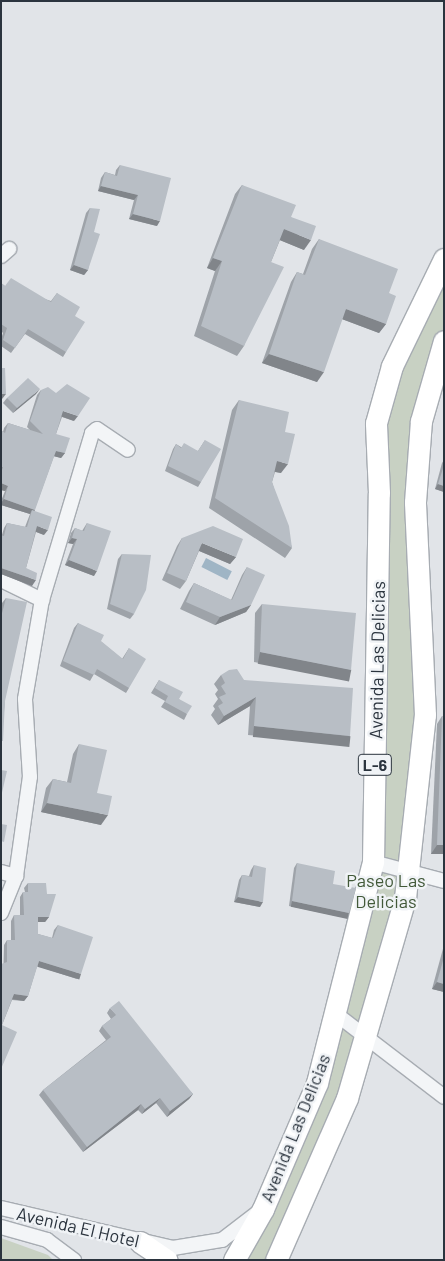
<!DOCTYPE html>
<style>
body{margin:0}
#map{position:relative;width:445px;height:1261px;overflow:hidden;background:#e1e4e8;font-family:Barlow,sans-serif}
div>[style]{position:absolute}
.green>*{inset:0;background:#c8d1c3}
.water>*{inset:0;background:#9fb5c5;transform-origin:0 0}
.roads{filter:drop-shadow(1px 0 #a7acb2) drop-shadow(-1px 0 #a7acb2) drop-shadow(0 1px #a7acb2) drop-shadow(0 -1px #a7acb2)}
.minor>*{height:14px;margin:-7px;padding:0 7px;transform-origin:7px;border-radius:7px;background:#f3f5f7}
.primary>*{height:21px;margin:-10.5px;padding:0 10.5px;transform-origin:10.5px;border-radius:10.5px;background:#fff}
.wall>*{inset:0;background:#9ea3a9}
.shaded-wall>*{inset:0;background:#81858a;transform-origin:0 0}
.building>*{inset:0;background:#b8bec5}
span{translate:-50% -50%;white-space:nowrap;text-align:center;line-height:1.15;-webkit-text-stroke:5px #f0f3f6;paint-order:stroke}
.shield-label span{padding:1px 4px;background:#f0f3f6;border:1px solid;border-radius:4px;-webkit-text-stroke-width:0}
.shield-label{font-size:16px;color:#2b343e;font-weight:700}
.street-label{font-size:18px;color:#2b343e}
.park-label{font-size:18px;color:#425939}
.frame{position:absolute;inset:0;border:2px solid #2b343e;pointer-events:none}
</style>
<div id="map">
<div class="green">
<i style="clip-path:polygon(444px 259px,444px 343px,421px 421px,425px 715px,410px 871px,347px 1098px,276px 1260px,234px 1260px,317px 1083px,373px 862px,376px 423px)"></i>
<i style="clip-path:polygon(1px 1238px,48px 1255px,53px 1260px,1px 1260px)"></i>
</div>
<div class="water">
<i style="left:206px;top:558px;width:29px;height:10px;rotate:27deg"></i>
</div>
<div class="roads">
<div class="minor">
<i style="left:1px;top:256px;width:11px;rotate:-41deg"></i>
<i style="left:1px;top:580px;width:46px;rotate:26deg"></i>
<i style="left:373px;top:862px;width:73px;rotate:15deg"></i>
<i style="left:1px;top:872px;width:16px;rotate:15deg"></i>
<i style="left:1px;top:913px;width:40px;rotate:-68deg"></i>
<i style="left:16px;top:876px;width:100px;rotate:-82deg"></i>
<i style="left:30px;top:777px;width:78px;rotate:-93.7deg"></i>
<i style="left:25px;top:699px;width:100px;rotate:-80.3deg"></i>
<i style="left:42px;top:600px;width:174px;rotate:-73.3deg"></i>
<i style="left:92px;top:433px;width:6px;rotate:-39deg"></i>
<i style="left:97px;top:429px;width:37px;rotate:34deg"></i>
<i style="left:336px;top:1014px;width:136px;rotate:37.5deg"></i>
<i style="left:1px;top:1208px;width:177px;rotate:13.1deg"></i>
<i style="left:173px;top:1248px;width:50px;rotate:-9.3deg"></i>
<i style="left:222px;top:1240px;width:43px;rotate:-37.4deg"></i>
<i style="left:1px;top:1227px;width:48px;rotate:15.8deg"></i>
<i style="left:47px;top:1240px;width:34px;rotate:37deg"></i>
</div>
<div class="primary">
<i style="left:140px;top:1242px;width:32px;rotate:34deg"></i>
<i style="left:234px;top:1260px;width:59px;rotate:-60.4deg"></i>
<i style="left:263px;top:1209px;width:137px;rotate:-66.8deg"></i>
<i style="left:317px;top:1083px;width:228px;rotate:-75.8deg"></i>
<i style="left:373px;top:862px;width:369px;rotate:-89.1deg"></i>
<i style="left:379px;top:493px;width:70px;rotate:-92.5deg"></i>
<i style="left:376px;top:423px;width:59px;rotate:-74.3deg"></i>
<i style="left:392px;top:366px;width:119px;rotate:-64.1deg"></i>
<i style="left:276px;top:1260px;width:177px;rotate:-66.3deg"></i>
<i style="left:347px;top:1098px;width:208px;rotate:-73.8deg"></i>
<i style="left:405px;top:898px;width:184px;rotate:-83.8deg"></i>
<i style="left:425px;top:715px;width:213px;rotate:-92.7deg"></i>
<i style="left:415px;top:502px;width:81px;rotate:-85.8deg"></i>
<i style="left:421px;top:421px;width:83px;rotate:-74deg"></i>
</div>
</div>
<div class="wall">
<i style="clip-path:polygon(120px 165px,157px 226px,129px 219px,134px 200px,98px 191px,101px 178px,105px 172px,115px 175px,116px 170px)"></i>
<i style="clip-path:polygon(242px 185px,291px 217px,304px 250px,280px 240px,271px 262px,244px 346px,237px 356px,194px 336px,215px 271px,207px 268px,235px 194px)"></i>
<i style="clip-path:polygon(90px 208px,94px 232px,88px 270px,84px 275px,70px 270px,86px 213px)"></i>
<i style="clip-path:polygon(319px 239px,389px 293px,386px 324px,379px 333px,342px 319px,317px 382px,262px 363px,291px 282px,297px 272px,303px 274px,312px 249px)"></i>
<i style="clip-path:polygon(1px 283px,5px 286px,51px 301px,57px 293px,75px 316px,66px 352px,63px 357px,25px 334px,11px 353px,1px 346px,1px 339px,3px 333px,1px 331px)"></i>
<i style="clip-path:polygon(41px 390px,74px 421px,62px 417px,56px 434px,65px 453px,61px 458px,54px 456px,34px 511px,44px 535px,36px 532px,26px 568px,32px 586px,1px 574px,1px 535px,2px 535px,4px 528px,7px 523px,25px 527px,30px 514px,1px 505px,1px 501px,5px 491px,1px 490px,1px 430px,3px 432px,4px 428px,8px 423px,30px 430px,27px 427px,37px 395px)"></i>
<i style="clip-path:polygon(36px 394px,13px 413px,3px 403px,7px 398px)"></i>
<i style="clip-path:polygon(239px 400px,285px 432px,281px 473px,275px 472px,272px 482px,292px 548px,285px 558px,209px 508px,232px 410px)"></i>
<i style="clip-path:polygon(205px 440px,201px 482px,198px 487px,165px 471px,173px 449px,176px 444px,181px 447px,198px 451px)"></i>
<i style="clip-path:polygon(444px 460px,444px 492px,435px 489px,442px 463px)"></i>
<i style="clip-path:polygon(87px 523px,94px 576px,65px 565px,73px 544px,68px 543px,71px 533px,75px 528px,82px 531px)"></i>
<i style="clip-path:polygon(182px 538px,236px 557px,230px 564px,199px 551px,186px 581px,180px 589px,162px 580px,177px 546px)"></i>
<i style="clip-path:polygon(122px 554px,134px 614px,130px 619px,107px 609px,118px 559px)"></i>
<i style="clip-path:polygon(247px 567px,251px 605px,246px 612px,215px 625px,180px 609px,189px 591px,194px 583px,231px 600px,242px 575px)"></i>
<i style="clip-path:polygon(6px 598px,5px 701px,1px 743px,1px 607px,2px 603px)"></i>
<i style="clip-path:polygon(262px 604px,351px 670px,345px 680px,254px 662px,255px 613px)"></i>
<i style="clip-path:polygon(78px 623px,122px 659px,129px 648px,129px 688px,126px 693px,94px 674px,90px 681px,60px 666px,74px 628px)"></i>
<i style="clip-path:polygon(221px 675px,244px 680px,350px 736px,343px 745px,248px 735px,250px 706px,218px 725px,211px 715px,215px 709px,213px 706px,218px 699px,215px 694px,218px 690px,214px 684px)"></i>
<i style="clip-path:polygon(159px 680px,179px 699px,187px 714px,184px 720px,161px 707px,165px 701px,151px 693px)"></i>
<i style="clip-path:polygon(442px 716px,444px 854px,431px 854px,437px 724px)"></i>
<i style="clip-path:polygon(79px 744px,97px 793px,101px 825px,41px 812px,46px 788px,53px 779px,67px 782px,73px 754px)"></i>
<i style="clip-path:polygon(297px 863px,333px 884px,349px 913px,346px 918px,289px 906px,294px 868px)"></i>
<i style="clip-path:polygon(254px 865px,260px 907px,234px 902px,239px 880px,242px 875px,249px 876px,251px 870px)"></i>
<i style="clip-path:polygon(28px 883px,47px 894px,49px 917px,45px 922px,38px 922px,38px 934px,52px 938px,54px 930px,58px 925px,77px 979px,37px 966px,28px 996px,24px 1001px,12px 1000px,2px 1025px,4px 945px,7px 940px,11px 940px,11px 921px,14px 915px,20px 915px,20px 897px,23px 892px,25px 892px,24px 888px)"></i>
<i style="clip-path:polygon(444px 945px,444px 992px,432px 989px)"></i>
<i style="clip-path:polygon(110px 1008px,193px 1094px,189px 1099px,167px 1117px,156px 1103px,142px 1114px,138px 1110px,83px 1152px,39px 1095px,43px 1090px,106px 1040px,99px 1031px,102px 1026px,111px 1019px,107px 1013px)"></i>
</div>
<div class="shaded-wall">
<i style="clip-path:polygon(101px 186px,138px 195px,134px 200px,98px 191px)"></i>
<i style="clip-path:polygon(133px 214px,160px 221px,157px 226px,129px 219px)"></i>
<i style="clip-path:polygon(284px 229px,311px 240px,304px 250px,277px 239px)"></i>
<i style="clip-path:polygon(213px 258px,222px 261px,215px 271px,207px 268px)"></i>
<i style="clip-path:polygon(74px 265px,88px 270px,84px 275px,70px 270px)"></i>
<i style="clip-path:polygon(346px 309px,386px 324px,379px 333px,339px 318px)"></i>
<i style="clip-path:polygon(269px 354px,324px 372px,317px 382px,262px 363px)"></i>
<i style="clip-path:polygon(40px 389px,36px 394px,13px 413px,17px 408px)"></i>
<i style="clip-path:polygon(1px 394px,6px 394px,2px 399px,1px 399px)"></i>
<i style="clip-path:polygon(63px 411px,78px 416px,74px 421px,60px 416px)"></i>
<i style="clip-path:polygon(56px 451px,65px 453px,61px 458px,53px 456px)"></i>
<i style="clip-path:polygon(277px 461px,288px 464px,281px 473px,271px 471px)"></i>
<i style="clip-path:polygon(1px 483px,8px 486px,5px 491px,1px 490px)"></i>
<i style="clip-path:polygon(438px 484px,444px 486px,444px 492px,435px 489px)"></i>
<i style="clip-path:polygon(4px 499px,35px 510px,32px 515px,32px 510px,30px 514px,1px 505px,1px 503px)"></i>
<i style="clip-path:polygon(37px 526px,48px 530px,44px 535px,34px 531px)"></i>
<i style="clip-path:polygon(72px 538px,77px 539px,73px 544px,68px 543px)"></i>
<i style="clip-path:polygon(202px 543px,236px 557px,230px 564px,197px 550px)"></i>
<i style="clip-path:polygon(69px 560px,97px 571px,94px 576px,65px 565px)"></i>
<i style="clip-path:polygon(1px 568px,36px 580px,32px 586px,1px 574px)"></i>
<i style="clip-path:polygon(251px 605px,246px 612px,215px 625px,220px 617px)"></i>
<i style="left:260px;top:652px;width:93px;height:12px;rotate:11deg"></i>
<i style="clip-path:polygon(256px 697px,250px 706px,218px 725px,224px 716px)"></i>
<i style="left:254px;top:726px;width:97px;height:11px;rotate:6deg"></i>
<i style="clip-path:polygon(47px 803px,108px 815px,101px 825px,41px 812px)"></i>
<i style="clip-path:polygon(437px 845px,444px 845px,444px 854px,431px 854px)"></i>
<i style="clip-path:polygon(238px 897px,263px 902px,260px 907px,234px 902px)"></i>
<i style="left:292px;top:901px;width:58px;height:6px;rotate:12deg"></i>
<i style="clip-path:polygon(38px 917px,49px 917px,45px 922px,34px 922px)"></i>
<i style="left:39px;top:961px;width:44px;height:6px;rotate:17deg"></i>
<i style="clip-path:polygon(437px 982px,444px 984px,444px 992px,432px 989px)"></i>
<i style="clip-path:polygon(14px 994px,28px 996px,24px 1001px,11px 999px)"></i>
<i style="clip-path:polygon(193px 1094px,189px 1099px,167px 1117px,170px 1111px)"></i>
<i style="clip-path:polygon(160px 1098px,156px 1103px,142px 1114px,145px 1109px)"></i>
<i style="clip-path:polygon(141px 1104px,138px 1110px,83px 1152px,87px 1147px)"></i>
</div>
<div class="building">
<i style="clip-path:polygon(120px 165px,171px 178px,160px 221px,133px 214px,138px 195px,101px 186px,105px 172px,117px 176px)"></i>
<i style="clip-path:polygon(242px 185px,296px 205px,291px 217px,316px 226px,311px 240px,284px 229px,271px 262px,284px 267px,244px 346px,201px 326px,222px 261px,213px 258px)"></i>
<i style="clip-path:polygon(90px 208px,100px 209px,94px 232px,100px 234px,88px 270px,74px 265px)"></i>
<i style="clip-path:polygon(319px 239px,398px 269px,389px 293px,396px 296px,386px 324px,346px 309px,324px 372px,269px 354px,297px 272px,305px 275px)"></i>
<i style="clip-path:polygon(11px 278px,51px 302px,57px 293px,80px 307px,75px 316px,85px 322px,66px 352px,28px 329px,15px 348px,3px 340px,7px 328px,1px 324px,1px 283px,5px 286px)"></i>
<i style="clip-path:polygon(1px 368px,5px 368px,6px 394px,1px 394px)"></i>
<i style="clip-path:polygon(28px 378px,40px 389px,17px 408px,7px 398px)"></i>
<i style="clip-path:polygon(67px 384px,90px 398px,78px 416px,63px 411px,56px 434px,70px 438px,65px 453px,56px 451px,35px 510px,4px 499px,8px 486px,1px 483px,1px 473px,3px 467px,1px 467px,1px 430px,5px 433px,8px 423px,43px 434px,30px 421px,41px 390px,48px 387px,56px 393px)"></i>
<i style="clip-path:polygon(239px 400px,289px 412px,285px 432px,295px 434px,288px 464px,277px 461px,272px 482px,289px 526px,292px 548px,215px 498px)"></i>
<i style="clip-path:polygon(205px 440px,221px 449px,201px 482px,168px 466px,176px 444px,181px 448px,184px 443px,198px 451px)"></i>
<i style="clip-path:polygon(444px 465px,444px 486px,438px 484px)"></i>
<i style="clip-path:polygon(32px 510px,52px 517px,48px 530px,37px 526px,26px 568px,37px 573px,36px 580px,1px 568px,1px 535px,4px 536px,7px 523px,27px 527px)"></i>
<i style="clip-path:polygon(87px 523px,111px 531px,97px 571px,69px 560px,77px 539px,72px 538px,75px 528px,84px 531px)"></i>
<i style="clip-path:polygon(213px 526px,243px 539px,236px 557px,202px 543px,186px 581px,167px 573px,182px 538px)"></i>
<i style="clip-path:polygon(122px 554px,151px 555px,146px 590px,134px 614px,110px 604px)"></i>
<i style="clip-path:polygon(247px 567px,265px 575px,251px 605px,220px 617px,186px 602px,194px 583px,232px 600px)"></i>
<i style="clip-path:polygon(6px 598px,27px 602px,5px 701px,3px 741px,1px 741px,1px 617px)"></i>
<i style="clip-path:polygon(262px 604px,356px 613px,351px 670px,260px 652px)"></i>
<i style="clip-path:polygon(78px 623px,104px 635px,101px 641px,123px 659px,129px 648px,146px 659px,129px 688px,97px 669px,94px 675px,63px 661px)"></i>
<i style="clip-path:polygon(237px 669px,244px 680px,353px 688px,350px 736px,254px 726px,256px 697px,224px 716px,218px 706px,223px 703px,219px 697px,226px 694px,221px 686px,225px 683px,221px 675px,229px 670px)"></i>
<i style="clip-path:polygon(159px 680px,183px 692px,179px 699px,192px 706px,187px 714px,165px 702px,168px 696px,155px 688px)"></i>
<i style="clip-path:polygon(442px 716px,444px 716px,444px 845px,437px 845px)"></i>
<i style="clip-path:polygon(79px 744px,107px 750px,97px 793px,112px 796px,108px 815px,47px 803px,53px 779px,71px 783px)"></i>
<i style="clip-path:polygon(1px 770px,7px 771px,1px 797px)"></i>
<i style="clip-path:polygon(1px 824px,7px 825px,4px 842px,1px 841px)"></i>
<i style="clip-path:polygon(297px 863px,335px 871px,333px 884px,356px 888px,349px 913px,292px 901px)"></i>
<i style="clip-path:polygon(254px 865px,266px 868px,263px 902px,238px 897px,242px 875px,252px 877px)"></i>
<i style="clip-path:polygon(28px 883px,46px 883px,47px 894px,56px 894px,49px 917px,38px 917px,38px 934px,53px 938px,58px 925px,93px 937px,81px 974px,39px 961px,28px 996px,14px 994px,2px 1025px,17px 1032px,1px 1069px,1px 964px,7px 962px,7px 940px,15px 940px,14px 915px,24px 915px,23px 892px,28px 892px)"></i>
<i style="clip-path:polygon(444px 957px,444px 984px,437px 982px)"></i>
<i style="clip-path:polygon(119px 1001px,193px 1094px,170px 1111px,160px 1098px,145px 1109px,141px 1104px,87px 1147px,43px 1090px,111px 1037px,102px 1026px,116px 1015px,110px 1008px)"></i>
</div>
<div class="shield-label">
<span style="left:375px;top:765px">L-6</span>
</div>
<div class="street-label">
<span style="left:377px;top:660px;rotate:-89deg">Avenida Las Delicias</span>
<span style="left:295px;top:1128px;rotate:-68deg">Avenida Las Delicias</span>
<span style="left:78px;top:1227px;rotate:13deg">Avenida El Hotel</span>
</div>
<div class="park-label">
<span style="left:386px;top:891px">Paseo Las<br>Delicias</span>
</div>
<div class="frame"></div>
</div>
